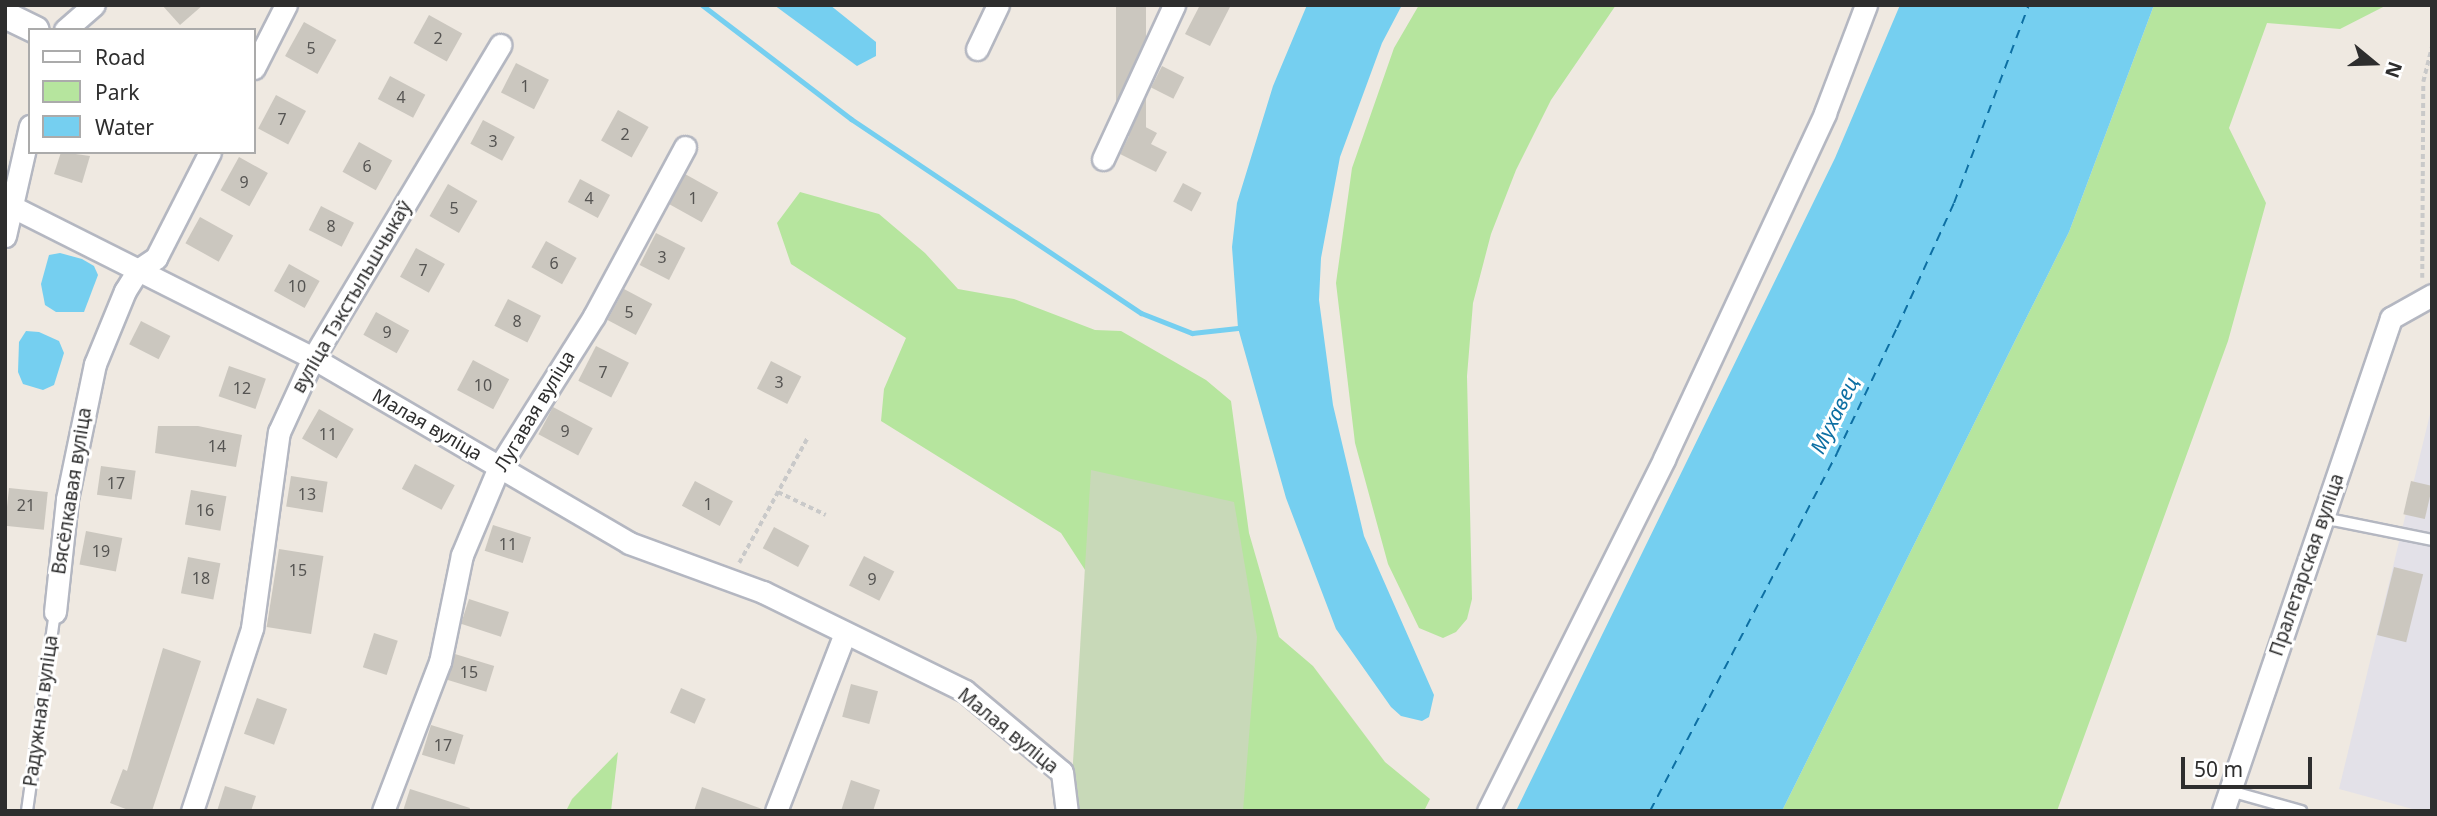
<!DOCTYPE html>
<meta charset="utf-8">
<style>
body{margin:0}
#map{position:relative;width:2437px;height:816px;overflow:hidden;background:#efe9e1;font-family:"Noto Sans",sans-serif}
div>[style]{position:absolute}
.industrial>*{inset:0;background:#e3e1e8}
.green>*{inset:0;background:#b6e59e}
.cemetery>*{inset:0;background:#c8d9b8}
.water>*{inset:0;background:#75cff0}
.stream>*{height:5px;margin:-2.5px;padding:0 2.5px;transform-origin:2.5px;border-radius:2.5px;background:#75cff0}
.ferry>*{height:2px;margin-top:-1px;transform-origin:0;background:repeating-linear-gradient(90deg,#0d6fa3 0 9px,transparent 0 16px)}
.building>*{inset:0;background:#cbc7bf;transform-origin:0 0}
.path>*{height:3.5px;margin-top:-1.75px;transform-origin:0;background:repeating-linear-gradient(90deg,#c9c9c9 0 5px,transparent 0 8.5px)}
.roads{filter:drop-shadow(2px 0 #b4b7c1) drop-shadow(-2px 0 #b4b7c1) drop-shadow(0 2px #b4b7c1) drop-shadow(0 -2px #b4b7c1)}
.service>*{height:10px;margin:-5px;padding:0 5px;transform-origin:5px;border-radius:5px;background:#fff}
.minor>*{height:21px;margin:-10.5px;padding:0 10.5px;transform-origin:10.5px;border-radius:10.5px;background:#fff}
.tertiary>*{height:26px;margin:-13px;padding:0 13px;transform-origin:13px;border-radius:13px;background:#fff}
span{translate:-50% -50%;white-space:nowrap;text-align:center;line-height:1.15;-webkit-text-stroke:6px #fff;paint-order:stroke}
.number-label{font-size:16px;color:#555452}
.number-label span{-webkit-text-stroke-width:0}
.street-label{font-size:19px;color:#2e2e2e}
.water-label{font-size:21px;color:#0d6fa3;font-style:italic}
.frame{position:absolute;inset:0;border:7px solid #2e2e2e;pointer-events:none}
.legend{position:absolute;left:28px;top:28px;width:228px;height:126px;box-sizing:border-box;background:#fff;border:2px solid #ababab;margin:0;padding:9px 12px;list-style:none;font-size:21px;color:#2e2e2e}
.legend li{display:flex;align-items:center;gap:14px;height:35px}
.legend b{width:35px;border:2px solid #ababab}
.north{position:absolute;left:2339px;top:28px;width:70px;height:70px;-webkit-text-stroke:5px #fff;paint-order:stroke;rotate:109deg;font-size:19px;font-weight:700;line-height:28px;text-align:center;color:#2e2e2e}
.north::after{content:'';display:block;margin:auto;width:24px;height:32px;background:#2e2e2e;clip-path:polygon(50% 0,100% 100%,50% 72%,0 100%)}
.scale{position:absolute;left:2181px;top:757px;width:131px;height:32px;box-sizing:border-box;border:4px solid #2e2e2e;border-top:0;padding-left:9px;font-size:21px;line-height:24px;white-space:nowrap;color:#2e2e2e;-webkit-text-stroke:5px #fff;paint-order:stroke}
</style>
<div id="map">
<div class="industrial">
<i style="clip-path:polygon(2432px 406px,2432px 811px,2420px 811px,2339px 789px)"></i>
</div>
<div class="green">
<i style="clip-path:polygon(1419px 5px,1616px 5px,1551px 100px,1516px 170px,1491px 234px,1473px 303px,1467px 376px,1472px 599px,1467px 619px,1456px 632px,1443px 638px,1419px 628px,1388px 564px,1355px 443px,1336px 283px,1352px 168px,1394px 48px)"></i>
<i style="clip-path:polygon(2154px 5px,2387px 5px,2340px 29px,2267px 23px,2229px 128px,2266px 203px,2228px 341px,2057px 811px,1782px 811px,2069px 232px)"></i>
<i style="clip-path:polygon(800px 192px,879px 214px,925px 253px,958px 289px,1014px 299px,1095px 330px,1121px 331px,1206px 380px,1231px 401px,1249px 533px,1279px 637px,1313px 666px,1385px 762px,1430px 799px,1424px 811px,1080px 811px,1087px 573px,1061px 533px,881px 421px,884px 389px,906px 338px,791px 264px,777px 223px)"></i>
<i style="clip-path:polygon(618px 752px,611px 811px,566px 811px,572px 799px)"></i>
</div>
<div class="cemetery">
<i style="clip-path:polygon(1091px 470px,1234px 502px,1257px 637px,1243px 811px,1070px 811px)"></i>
</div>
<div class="water">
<i style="clip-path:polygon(774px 5px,830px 5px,876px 42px,876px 56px,857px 66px)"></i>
<i style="clip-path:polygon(1307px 5px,1402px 5px,1382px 43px,1340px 157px,1321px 258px,1319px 300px,1333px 405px,1364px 536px,1434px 695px,1429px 717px,1422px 721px,1401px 716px,1391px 707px,1336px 629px,1286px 498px,1238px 328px,1232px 247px,1237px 203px,1273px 86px)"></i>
<i style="clip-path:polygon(1900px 5px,2154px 5px,2069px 232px,1782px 811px,1516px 811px,1835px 158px)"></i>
<i style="clip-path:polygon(60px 253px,82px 259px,94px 266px,98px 275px,84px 312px,56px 312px,45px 305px,41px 284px,49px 255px)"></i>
<i style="clip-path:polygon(26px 331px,39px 332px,59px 341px,64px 353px,54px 385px,43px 390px,23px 384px,18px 372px,19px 342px)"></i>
</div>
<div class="stream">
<i style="left:702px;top:5px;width:188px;rotate:37.4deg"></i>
<i style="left:851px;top:119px;width:349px;rotate:33.8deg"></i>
<i style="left:1141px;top:313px;width:55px;rotate:21.4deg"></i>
<i style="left:1192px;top:333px;width:46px;rotate:-6.2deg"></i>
</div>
<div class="ferry">
<i style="left:1650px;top:811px;width:404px;rotate:-62.4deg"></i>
<i style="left:1837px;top:453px;width:139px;rotate:-64.4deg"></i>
<i style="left:1897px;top:328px;width:137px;rotate:-65.5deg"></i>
<i style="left:1954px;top:203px;width:212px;rotate:-69.3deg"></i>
</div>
<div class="building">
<i style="clip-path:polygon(162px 5px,203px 5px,180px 25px)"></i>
<i style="left:1116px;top:5px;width:30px;height:131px"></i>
<i style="clip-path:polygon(1200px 5px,1231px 5px,1210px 46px,1185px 34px)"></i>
<i style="left:429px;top:15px;width:38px;height:32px;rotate:29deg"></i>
<i style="left:304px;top:22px;width:37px;height:39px;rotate:29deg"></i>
<i style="left:516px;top:63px;width:37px;height:33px;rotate:27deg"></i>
<i style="left:1162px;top:66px;width:25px;height:24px;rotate:27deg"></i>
<i style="left:390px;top:76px;width:40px;height:26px;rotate:28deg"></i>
<i style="left:276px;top:95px;width:34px;height:38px;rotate:28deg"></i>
<i style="left:618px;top:110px;width:35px;height:35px;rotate:29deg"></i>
<i style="left:483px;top:120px;width:36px;height:27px;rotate:28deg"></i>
<i style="clip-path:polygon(1136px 122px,1157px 133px,1151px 144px,1167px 152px,1156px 172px,1120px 154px)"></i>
<i style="left:359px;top:142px;width:38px;height:34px;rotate:29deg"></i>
<i style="clip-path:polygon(61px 152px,90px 156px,82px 183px,54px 174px)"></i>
<i style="left:239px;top:157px;width:33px;height:38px;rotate:29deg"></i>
<i style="left:685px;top:174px;width:38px;height:34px;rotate:29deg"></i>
<i style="left:580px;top:179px;width:34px;height:26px;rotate:28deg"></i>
<i style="left:1183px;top:183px;width:21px;height:21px;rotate:28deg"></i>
<i style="left:448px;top:184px;width:34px;height:37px;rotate:30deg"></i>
<i style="left:321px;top:206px;width:37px;height:27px;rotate:27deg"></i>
<i style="left:200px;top:217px;width:38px;height:30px;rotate:29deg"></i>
<i style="left:656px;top:233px;width:33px;height:36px;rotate:27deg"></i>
<i style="left:546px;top:241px;width:35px;height:30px;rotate:29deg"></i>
<i style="left:416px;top:248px;width:33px;height:33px;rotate:29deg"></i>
<i style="left:289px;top:264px;width:35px;height:31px;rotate:29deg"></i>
<i style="left:624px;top:289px;width:32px;height:35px;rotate:28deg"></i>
<i style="left:508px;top:299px;width:37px;height:30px;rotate:27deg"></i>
<i style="left:376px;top:312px;width:38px;height:26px;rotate:29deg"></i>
<i style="left:141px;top:321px;width:33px;height:26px;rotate:27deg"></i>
<i style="left:596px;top:346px;width:37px;height:39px;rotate:27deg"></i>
<i style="left:473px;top:360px;width:41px;height:34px;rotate:28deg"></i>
<i style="left:771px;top:361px;width:34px;height:31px;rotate:27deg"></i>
<i style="left:229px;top:366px;width:39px;height:32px;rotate:19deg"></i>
<i style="left:553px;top:407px;width:45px;height:31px;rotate:28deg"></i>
<i style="left:319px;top:409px;width:40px;height:34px;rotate:30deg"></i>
<i style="clip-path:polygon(158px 426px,198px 426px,242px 435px,236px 467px,155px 453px)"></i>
<i style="left:415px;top:464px;width:45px;height:28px;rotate:28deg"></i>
<i style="left:101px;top:466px;width:35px;height:29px;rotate:8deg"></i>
<i style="left:291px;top:476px;width:37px;height:31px;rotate:9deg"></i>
<i style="left:695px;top:481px;width:43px;height:28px;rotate:28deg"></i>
<i style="left:2411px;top:481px;width:22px;height:34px;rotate:13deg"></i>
<i style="left:9px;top:488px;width:39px;height:38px;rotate:6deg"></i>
<i style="left:191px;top:490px;width:36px;height:35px;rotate:10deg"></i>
<i style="left:493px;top:525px;width:40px;height:27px;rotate:18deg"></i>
<i style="left:774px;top:527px;width:40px;height:24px;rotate:28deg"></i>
<i style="left:86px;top:531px;width:37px;height:34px;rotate:11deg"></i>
<i style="left:279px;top:549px;width:45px;height:79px;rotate:9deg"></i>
<i style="left:864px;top:556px;width:34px;height:33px;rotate:27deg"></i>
<i style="left:188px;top:557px;width:33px;height:37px;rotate:11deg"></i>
<i style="left:2394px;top:567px;width:30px;height:70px;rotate:14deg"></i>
<i style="left:469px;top:599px;width:42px;height:26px;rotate:18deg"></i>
<i style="left:374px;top:633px;width:25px;height:36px;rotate:18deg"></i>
<i style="clip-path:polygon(163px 648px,201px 661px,152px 811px,131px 811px,110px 803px,123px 769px,127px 771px)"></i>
<i style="left:455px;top:654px;width:41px;height:27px;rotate:17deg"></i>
<i style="left:851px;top:684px;width:28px;height:34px;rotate:15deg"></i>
<i style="left:681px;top:688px;width:27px;height:27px;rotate:24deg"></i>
<i style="left:257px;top:698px;width:32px;height:38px;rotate:20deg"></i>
<i style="left:431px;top:725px;width:34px;height:31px;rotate:17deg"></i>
<i style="clip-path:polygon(851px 780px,880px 790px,873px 811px,841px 811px)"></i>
<i style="clip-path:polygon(225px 786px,256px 796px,251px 811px,217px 811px)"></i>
<i style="clip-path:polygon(702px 787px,762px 809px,762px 811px,694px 811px)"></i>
<i style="clip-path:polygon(410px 789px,470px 808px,469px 811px,403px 811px)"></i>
</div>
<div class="path">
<i style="left:2422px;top:278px;width:196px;rotate:-89.7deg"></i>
<i style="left:2423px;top:82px;width:36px;rotate:-76deg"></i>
<i style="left:778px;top:492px;width:53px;rotate:25.6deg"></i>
<i style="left:739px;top:563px;width:144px;rotate:-61.3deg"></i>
</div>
<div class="roads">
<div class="service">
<i style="left:2323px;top:518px;width:111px;rotate:11.4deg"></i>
<i style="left:2230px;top:791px;width:74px;rotate:15.7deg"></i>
<i style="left:27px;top:811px;width:201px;rotate:-82deg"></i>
</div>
<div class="minor">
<i style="left:65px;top:30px;width:38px;rotate:-41deg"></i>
<i style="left:977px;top:49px;width:49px;rotate:-64.5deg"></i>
<i style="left:254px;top:68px;width:71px;rotate:-63.1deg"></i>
<i style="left:1103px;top:159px;width:170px;rotate:-65.2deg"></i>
<i style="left:11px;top:206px;width:338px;rotate:26.7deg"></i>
<i style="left:313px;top:358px;width:366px;rotate:30.3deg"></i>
<i style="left:629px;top:543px;width:143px;rotate:20.1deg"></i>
<i style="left:763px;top:592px;width:225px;rotate:26.1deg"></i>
<i style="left:965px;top:691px;width:126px;rotate:39.9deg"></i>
<i style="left:1062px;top:772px;width:39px;rotate:83deg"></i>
<i style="left:5px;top:236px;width:113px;rotate:-77.2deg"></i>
<i style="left:55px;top:612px;width:114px;rotate:-83.9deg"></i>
<i style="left:67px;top:499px;width:138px;rotate:-78.3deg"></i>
<i style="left:95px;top:364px;width:79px;rotate:-67.7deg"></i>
<i style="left:125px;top:291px;width:25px;rotate:-58deg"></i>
<i style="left:138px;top:270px;width:22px;rotate:-34deg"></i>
<i style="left:156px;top:258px;width:119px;rotate:-63deg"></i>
<i style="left:192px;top:811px;width:193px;rotate:-71.8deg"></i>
<i style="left:252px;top:628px;width:198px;rotate:-82.2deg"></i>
<i style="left:279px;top:432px;width:81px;rotate:-65.3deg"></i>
<i style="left:313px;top:358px;width:365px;rotate:-59.1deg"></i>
<i style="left:383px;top:811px;width:160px;rotate:-69.1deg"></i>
<i style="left:440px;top:662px;width:109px;rotate:-78.4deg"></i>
<i style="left:462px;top:555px;width:95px;rotate:-67.2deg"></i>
<i style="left:499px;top:467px;width:178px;rotate:-57.8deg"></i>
<i style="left:594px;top:316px;width:192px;rotate:-61.7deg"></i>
<i style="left:776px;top:811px;width:191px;rotate:-68.8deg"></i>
<i style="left:1488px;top:811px;width:394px;rotate:-63.4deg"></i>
<i style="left:1664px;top:459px;width:382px;rotate:-65deg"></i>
<i style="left:1825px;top:113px;width:116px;rotate:-69.2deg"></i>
<i style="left:2223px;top:811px;width:521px;rotate:-71.18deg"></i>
<i style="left:2391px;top:318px;width:47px;rotate:-29.3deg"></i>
</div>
<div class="tertiary">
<i style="left:5px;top:15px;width:34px;rotate:26deg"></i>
</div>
</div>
<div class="number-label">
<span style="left:438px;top:38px">2</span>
<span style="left:311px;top:48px">5</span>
<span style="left:525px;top:86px">1</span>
<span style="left:401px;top:97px">4</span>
<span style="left:282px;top:119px">7</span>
<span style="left:625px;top:134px">2</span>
<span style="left:493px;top:141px">3</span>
<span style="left:367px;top:166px">6</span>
<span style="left:244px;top:182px">9</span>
<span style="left:589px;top:198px">4</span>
<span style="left:693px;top:198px">1</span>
<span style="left:454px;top:208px">5</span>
<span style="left:331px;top:226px">8</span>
<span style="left:662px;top:257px">3</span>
<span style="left:554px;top:263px">6</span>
<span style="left:423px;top:270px">7</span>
<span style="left:297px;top:286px">10</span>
<span style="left:629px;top:312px">5</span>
<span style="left:517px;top:321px">8</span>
<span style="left:387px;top:332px">9</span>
<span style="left:603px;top:372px">7</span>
<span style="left:779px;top:382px">3</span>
<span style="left:483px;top:385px">10</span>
<span style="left:242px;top:388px">12</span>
<span style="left:565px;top:431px">9</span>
<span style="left:328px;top:434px">11</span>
<span style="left:217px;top:446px">14</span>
<span style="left:116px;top:483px">17</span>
<span style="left:307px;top:494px">13</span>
<span style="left:708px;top:504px">1</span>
<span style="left:26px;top:505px">21</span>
<span style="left:205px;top:510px">16</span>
<span style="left:508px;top:544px">11</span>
<span style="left:101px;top:551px">19</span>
<span style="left:298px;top:570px">15</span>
<span style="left:201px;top:578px">18</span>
<span style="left:872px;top:579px">9</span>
<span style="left:469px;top:672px">15</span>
<span style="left:443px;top:745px">17</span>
</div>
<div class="street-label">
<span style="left:352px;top:297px;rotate:-60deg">вуліца Тэкстыльшчыкаў</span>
<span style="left:535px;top:411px;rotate:-59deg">Лугавая вуліца</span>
<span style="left:427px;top:425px;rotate:30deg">Малая вуліца</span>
<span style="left:72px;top:491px;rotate:-81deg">Вясёлкавая вуліца</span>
<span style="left:2307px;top:565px;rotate:-71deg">Пралетарская вуліца</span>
<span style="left:41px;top:711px;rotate:-82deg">Радужная вуліца</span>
<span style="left:1008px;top:731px;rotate:39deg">Малая вуліца</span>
</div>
<div class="water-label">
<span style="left:1834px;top:415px;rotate:-64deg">Мухавец</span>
</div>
<div class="frame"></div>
<ul class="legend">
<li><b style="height:9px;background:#fff"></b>Road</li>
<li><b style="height:19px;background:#b6e59e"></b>Park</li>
<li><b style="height:19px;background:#75cff0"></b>Water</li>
</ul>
<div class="north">N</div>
<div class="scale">50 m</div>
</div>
